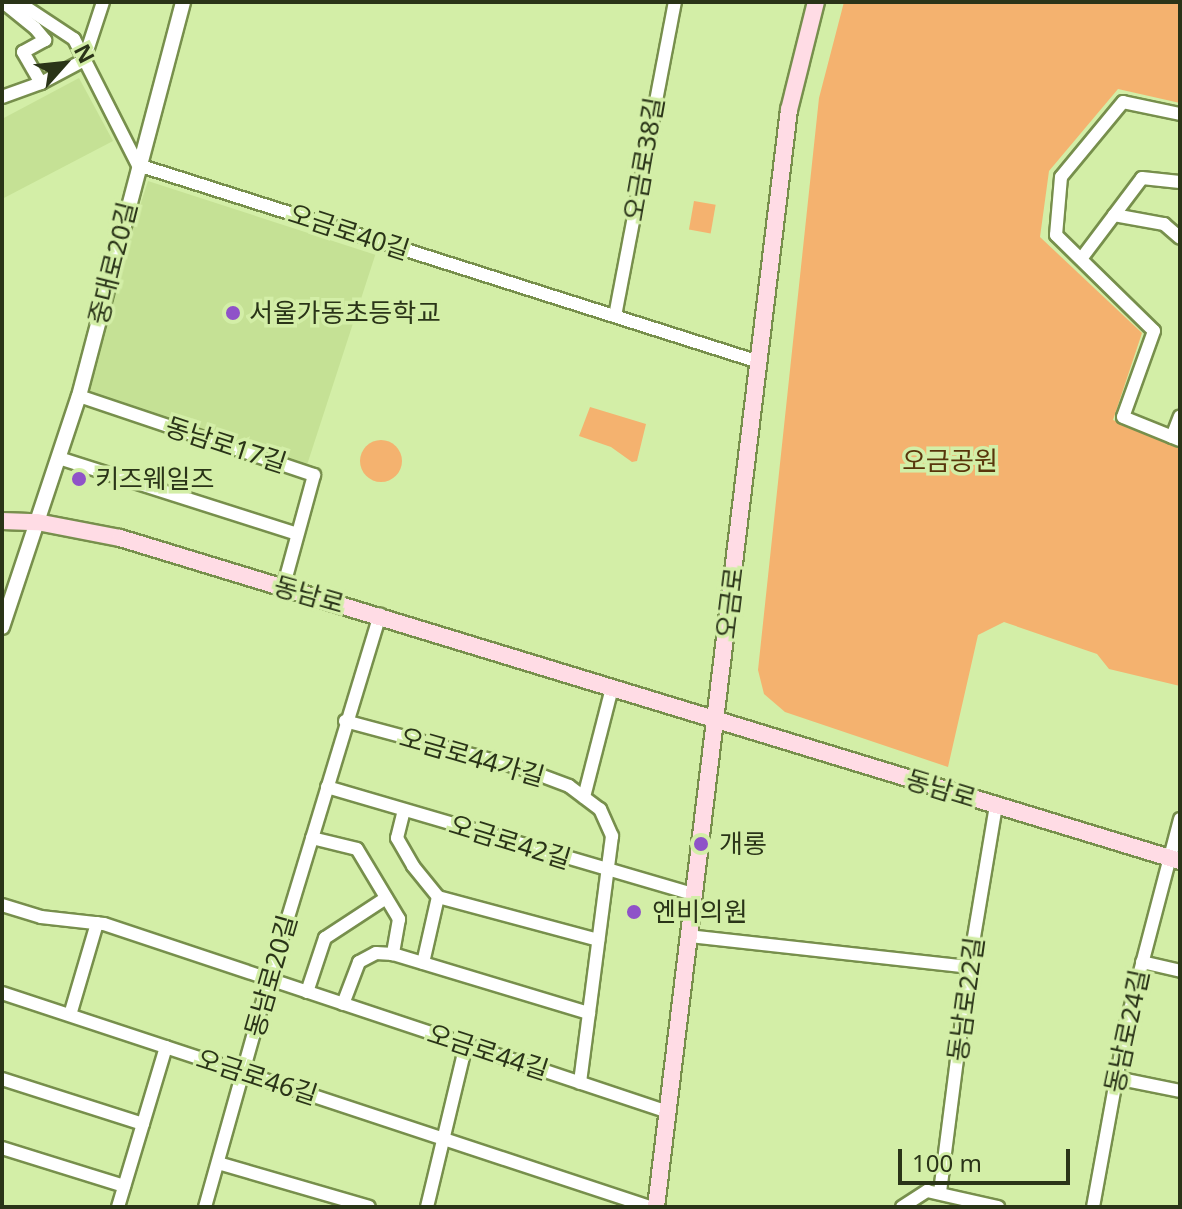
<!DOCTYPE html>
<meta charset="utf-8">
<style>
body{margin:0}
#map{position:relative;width:1182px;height:1209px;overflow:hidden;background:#d3eea7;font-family:"Noto Sans","Noto Sans KR",sans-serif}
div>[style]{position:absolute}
.built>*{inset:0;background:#c5e195;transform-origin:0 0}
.green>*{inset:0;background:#f4b26f;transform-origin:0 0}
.round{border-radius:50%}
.roads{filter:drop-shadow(2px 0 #778f4c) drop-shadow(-2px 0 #778f4c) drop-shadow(0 2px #778f4c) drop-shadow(0 -2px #778f4c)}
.minor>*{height:12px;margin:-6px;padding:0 6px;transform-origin:6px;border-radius:6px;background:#fff}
.tertiary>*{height:14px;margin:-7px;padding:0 7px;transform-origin:7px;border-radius:7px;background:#fff}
.secondary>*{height:16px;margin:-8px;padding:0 8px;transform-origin:8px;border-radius:8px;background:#ffdce5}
.dots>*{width:22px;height:22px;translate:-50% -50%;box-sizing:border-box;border:4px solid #d3eea7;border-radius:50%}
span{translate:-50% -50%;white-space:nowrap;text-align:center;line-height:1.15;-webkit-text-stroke:7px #d3eea7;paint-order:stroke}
.street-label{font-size:26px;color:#2a3418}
.poi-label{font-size:26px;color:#2a3418}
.left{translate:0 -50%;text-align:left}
.park-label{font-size:26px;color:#58350b}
.frame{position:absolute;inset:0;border:4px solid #2a3418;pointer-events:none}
.north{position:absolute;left:24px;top:24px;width:80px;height:80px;-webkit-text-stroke:6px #d3eea7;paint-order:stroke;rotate:63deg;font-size:22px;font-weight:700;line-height:32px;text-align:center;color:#2a3418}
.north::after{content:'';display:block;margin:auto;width:28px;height:36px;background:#2a3418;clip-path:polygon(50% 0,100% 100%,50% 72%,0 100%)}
.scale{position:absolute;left:898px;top:1149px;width:172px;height:36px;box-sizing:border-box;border:4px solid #2a3418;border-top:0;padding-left:10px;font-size:24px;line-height:28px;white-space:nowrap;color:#2a3418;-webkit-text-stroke:6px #d3eea7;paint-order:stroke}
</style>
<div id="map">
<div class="built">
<i style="clip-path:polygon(79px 78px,113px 141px,2px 199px,2px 119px)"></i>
<i style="left:148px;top:181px;width:239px;height:220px;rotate:18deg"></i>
</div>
<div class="green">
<i style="clip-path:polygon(844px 2px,1180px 2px,1180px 103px,1118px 89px,1049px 171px,1040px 237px,1142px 333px,1113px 420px,1180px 447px,1180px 686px,1109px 669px,1097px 654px,1004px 622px,978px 635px,948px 767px,785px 712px,764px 694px,758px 670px,819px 98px)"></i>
<i style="left:694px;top:201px;width:22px;height:29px;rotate:10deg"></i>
<i style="clip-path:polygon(590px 407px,646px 424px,637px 461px,632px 462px,611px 447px,579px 436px)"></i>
<i class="round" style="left:360px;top:440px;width:42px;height:42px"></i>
</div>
<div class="roads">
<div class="minor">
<i style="left:3px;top:2px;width:41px;rotate:39.1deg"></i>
<i style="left:35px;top:28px;width:16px;rotate:50deg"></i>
<i style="left:45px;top:40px;width:25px;rotate:151deg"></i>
<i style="left:23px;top:52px;width:36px;rotate:60deg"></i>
<i style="left:18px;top:2px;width:67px;rotate:33.5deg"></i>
<i style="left:74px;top:39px;width:141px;rotate:63.1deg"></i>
<i style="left:138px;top:165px;width:651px;rotate:17.6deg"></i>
<i style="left:2px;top:97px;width:41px;rotate:-19.7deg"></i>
<i style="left:41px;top:83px;width:49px;rotate:-28.1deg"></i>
<i style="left:84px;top:60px;width:61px;rotate:-71.9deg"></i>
<i style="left:1180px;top:114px;width:58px;rotate:-168.1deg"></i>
<i style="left:1123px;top:102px;width:97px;rotate:129.6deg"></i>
<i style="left:1061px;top:177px;width:58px;rotate:94.9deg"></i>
<i style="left:1056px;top:235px;width:137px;rotate:44.4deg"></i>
<i style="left:1154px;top:331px;width:91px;rotate:109.8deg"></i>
<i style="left:1123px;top:417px;width:61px;rotate:22deg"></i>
<i style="left:1114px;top:215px;width:51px;rotate:10.2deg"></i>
<i style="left:1164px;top:224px;width:21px;rotate:41deg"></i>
<i style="left:1081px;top:259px;width:101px;rotate:-53deg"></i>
<i style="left:1142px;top:178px;width:38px;rotate:6deg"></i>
<i style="left:615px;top:316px;width:320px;rotate:-79.2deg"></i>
<i style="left:79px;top:396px;width:248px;rotate:18.6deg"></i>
<i style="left:314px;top:475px;width:117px;rotate:105.3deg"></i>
<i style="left:1172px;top:437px;width:22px;rotate:-69deg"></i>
<i style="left:59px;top:458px;width:250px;rotate:17.7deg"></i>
<i style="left:345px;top:721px;width:185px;rotate:15deg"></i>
<i style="left:524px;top:769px;width:48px;rotate:20.7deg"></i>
<i style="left:569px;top:786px;width:39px;rotate:37deg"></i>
<i style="left:600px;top:809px;width:30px;rotate:66deg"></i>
<i style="left:612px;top:836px;width:249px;rotate:97.4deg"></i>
<i style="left:327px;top:787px;width:382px;rotate:16.3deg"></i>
<i style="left:584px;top:797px;width:113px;rotate:-75.6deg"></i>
<i style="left:404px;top:810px;width:29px;rotate:104deg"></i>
<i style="left:397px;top:838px;width:32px;rotate:60deg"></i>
<i style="left:413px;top:866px;width:40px;rotate:51deg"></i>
<i style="left:438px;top:897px;width:166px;rotate:15deg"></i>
<i style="left:312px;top:838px;width:46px;rotate:13.7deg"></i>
<i style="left:357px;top:849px;width:82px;rotate:59deg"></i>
<i style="left:399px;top:919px;width:36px;rotate:100deg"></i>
<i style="left:2px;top:905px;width:41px;rotate:17.1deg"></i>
<i style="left:41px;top:917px;width:63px;rotate:6.3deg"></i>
<i style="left:104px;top:924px;width:595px;rotate:18.43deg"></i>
<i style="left:689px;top:936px;width:282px;rotate:6.3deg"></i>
<i style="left:1142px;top:962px;width:39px;rotate:13deg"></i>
<i style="left:423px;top:963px;width:68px;rotate:-77.2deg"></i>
<i style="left:307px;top:992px;width:57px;rotate:-71.6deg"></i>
<i style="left:325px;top:938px;width:73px;rotate:-33.3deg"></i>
<i style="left:2px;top:993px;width:682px;rotate:18.28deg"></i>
<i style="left:343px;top:1004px;width:45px;rotate:-69.1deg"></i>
<i style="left:359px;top:962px;width:19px;rotate:-28deg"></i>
<i style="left:376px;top:953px;width:17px;rotate:3deg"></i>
<i style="left:393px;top:954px;width:205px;rotate:16.8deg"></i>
<i style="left:70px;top:1015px;width:96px;rotate:-73.6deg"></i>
<i style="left:1116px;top:1078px;width:65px;rotate:11.5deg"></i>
<i style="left:2px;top:1079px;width:148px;rotate:17.7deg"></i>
<i style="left:2px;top:1148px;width:128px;rotate:17.3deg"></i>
<i style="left:218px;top:1163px;width:157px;rotate:16.2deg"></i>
<i style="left:940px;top:1192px;width:227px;rotate:-82.7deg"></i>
<i style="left:969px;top:967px;width:163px;rotate:-80.5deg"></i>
<i style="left:118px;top:1207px;width:167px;rotate:-73.3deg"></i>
<i style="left:205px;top:1207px;width:236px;rotate:-74.3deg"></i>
<i style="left:269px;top:980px;width:382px;rotate:-73.1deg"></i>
<i style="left:427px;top:1207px;width:167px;rotate:-76.5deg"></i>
<i style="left:902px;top:1207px;width:30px;rotate:-33deg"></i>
<i style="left:927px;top:1191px;width:73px;rotate:12.7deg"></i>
<i style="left:1093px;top:1207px;width:185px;rotate:-79.7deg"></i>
<i style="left:1126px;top:1025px;width:213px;rotate:-75.3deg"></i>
</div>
<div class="tertiary">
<i style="left:2px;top:627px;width:243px;rotate:-71.6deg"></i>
<i style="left:79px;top:396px;width:407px;rotate:-75.2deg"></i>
</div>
<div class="secondary">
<i style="left:2px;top:521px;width:35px;rotate:2deg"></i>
<i style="left:37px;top:522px;width:85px;rotate:10.9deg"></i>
<i style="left:120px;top:538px;width:1108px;rotate:16.95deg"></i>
<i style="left:656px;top:1207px;width:1105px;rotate:-83.09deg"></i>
<i style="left:789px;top:110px;width:111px;rotate:-76deg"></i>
</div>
</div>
<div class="dots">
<i style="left:233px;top:313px;background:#8f52c8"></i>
<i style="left:79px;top:479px;background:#8f52c8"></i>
<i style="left:701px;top:844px;background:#8f52c8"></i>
<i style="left:634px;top:912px;background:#8f52c8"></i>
</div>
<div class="street-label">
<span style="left:644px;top:159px;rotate:-80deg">오금로38길</span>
<span style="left:349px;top:232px;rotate:18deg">오금로40길</span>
<span style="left:113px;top:263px;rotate:-76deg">중대로20길</span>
<span style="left:226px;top:445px;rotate:18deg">동남로17길</span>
<span style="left:309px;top:595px;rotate:16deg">동남로</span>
<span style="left:730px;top:603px;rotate:-83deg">오금로</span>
<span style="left:472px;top:757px;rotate:16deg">오금로44가길</span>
<span style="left:941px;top:789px;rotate:17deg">동남로</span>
<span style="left:510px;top:842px;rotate:17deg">오금로42길</span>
<span style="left:271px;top:976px;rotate:-74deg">동남로20길</span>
<span style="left:966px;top:999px;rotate:-82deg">동남로22길</span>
<span style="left:1127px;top:1031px;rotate:-78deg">동남로24길</span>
<span style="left:488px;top:1052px;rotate:18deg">오금로44길</span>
<span style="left:257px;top:1077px;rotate:18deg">오금로46길</span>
</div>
<div class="poi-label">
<span class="left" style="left:249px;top:313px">서울가동초등학교</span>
<span class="left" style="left:95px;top:479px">키즈웨일즈</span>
<span class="left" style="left:719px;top:844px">개롱</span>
<span class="left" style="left:652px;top:912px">엔비의원</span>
</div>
<div class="park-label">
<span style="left:950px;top:461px">오금공원</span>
</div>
<div class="frame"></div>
<div class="north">N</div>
<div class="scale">100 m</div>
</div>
